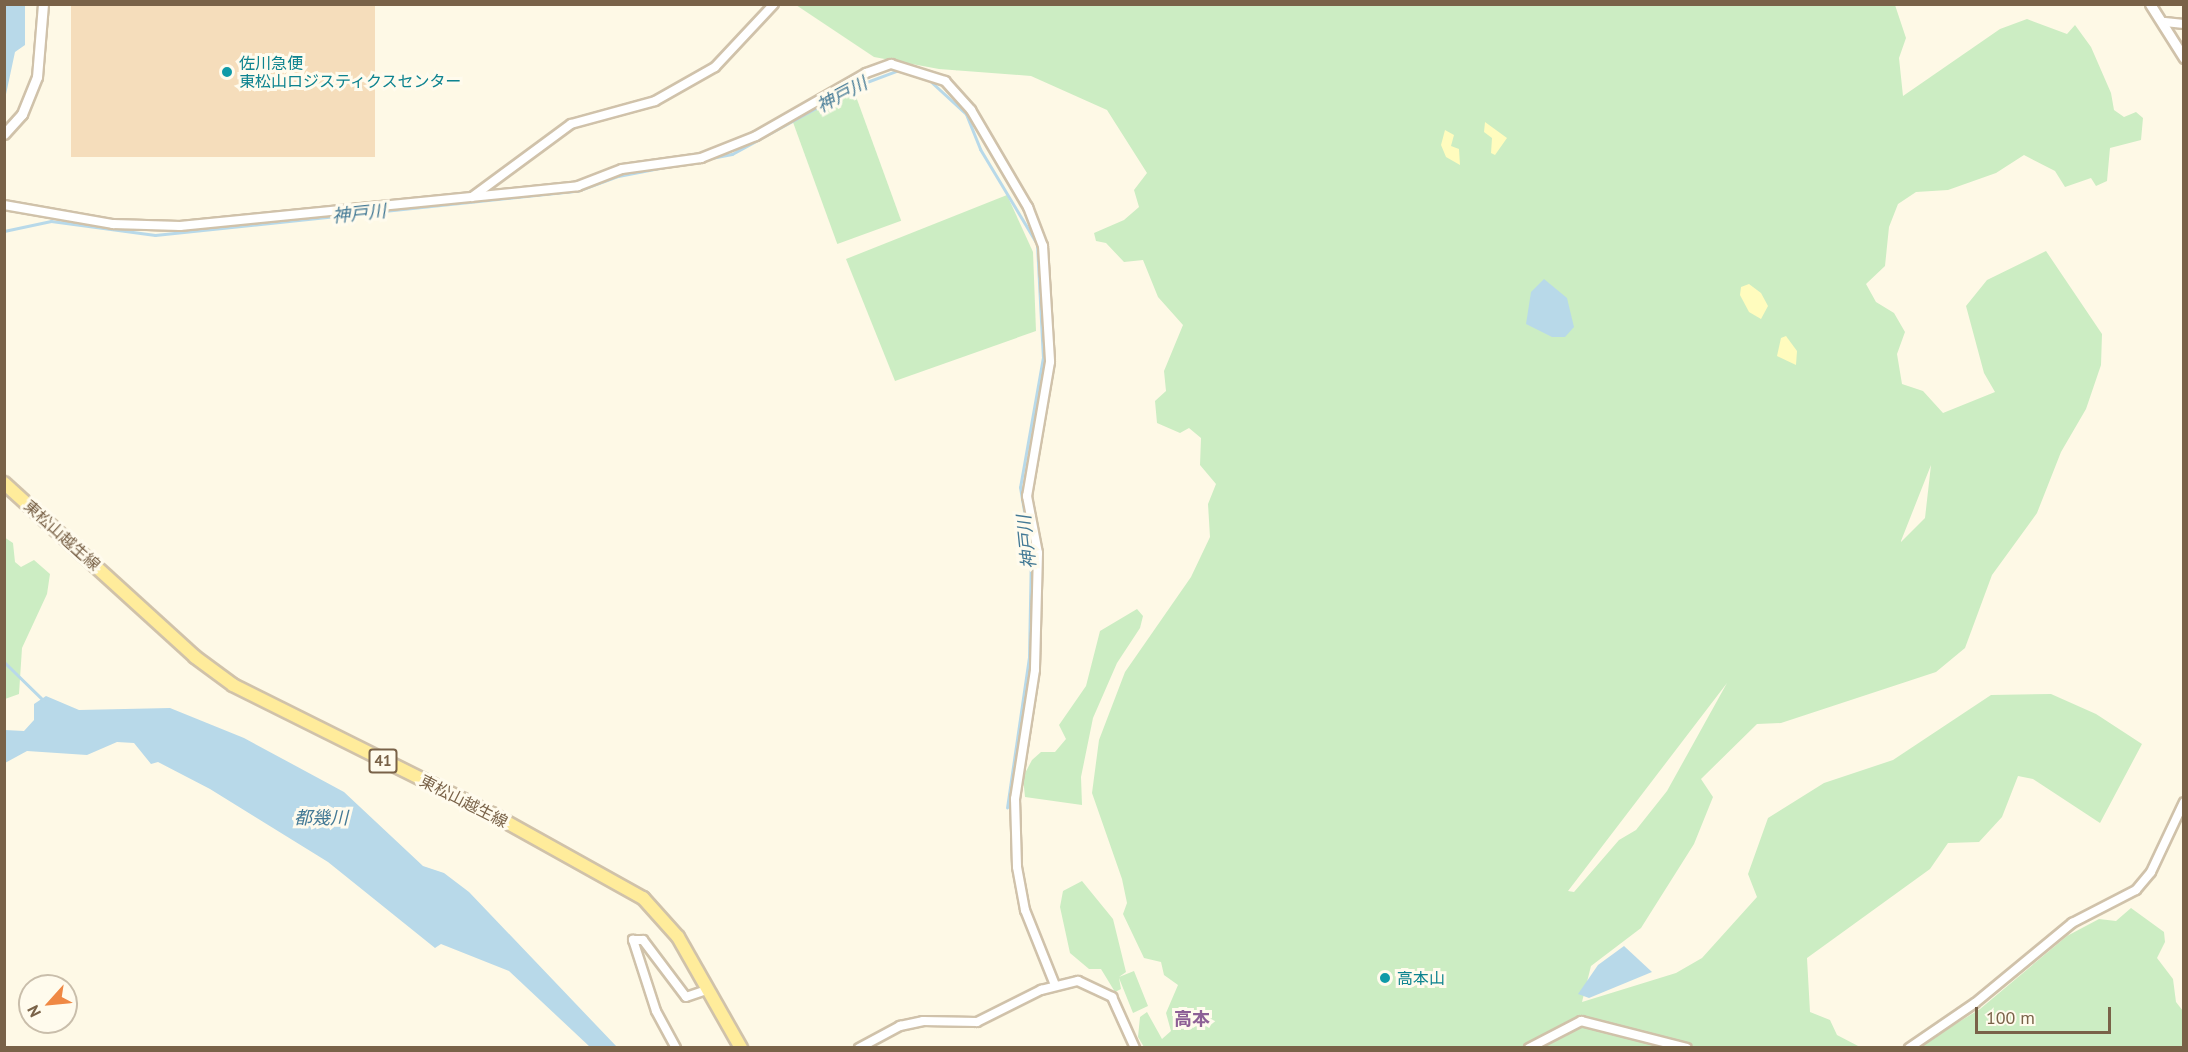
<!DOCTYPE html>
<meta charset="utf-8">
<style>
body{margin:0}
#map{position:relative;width:2188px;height:1052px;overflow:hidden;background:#fef9e6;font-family:"PT Sans","Noto Sans JP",sans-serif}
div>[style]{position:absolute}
.green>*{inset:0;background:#ccedc3;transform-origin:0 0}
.sand>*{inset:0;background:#fffcbe}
.water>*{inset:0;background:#b8d9e9}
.stream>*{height:3px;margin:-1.5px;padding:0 1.5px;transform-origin:1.5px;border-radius:1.5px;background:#b8d9e9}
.building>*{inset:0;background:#f5ddbb;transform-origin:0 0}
.roads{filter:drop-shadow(2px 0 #d0c2aa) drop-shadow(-2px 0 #d0c2aa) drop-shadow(0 2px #d0c2aa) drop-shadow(0 -2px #d0c2aa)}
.minor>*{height:8px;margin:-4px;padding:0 4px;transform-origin:4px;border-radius:4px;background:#fff}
.tertiary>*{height:9px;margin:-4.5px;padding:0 4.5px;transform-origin:4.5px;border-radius:4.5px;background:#fff}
.primary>*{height:12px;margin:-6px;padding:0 6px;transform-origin:6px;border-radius:6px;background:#ffec9b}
.dots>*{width:16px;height:16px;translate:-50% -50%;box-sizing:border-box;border:3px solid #fffbed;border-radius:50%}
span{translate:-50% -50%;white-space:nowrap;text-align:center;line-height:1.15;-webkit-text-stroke:6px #fffbed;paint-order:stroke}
.shield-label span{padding:2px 4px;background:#fffbed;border:2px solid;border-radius:4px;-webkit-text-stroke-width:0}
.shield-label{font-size:15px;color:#796248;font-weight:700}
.culture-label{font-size:16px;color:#0d838f}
.left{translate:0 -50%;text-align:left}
.street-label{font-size:16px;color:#796248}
.water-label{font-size:18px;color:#437995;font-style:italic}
.neighbourhood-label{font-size:18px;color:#8d6096;font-weight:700}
.frame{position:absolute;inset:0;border:6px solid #796248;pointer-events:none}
.north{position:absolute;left:18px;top:974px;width:60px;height:60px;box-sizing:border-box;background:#fffbed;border:2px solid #c9beab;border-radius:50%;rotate:243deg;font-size:16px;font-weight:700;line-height:24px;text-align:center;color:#796248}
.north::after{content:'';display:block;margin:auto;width:21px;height:27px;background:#ef8844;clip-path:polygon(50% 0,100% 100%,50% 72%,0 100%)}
.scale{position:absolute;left:1975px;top:1007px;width:136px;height:27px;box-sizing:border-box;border:3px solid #796248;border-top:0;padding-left:8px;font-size:18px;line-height:21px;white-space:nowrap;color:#796248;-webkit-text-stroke:4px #fffbed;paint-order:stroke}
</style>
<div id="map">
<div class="green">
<i style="clip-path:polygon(evenodd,796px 5px,1895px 5px,1906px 38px,1899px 58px,1903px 96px,2000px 29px,2027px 19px,2067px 34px,2075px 25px,2091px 47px,2111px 93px,2114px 110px,2124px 117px,2136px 112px,2143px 118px,2141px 140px,2110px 148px,2107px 181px,2096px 186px,2091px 178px,2065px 187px,2055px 171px,2024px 155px,1996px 173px,1948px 190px,1916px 192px,1898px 204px,1889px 227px,1885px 266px,1866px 284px,1876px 302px,1894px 313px,1905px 332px,1897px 354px,1902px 384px,1923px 391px,1943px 413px,1995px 392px,1984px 373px,1966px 306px,1987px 280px,2046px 251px,2102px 334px,2101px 365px,2086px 409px,2061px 452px,2037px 513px,1992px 575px,1965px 648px,1936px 672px,1781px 723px,1757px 724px,1701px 779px,1713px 797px,1694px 844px,1641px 928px,1591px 966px,1582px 1002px,1676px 973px,1702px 958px,1757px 897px,1748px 874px,1768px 818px,1824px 783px,1893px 760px,1991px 695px,2051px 694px,2096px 714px,2142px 744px,2100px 823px,2033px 779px,2018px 776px,2002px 817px,1979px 842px,1948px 843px,1930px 869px,1807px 958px,1810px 1012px,1830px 1020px,1837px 1035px,1860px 1047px,1144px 1047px,1138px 1037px,1140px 1017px,1147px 1012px,1162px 1039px,1171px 1031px,1166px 1013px,1178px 985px,1164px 975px,1161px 962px,1144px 958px,1123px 914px,1127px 903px,1122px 879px,1092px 793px,1099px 740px,1125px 672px,1191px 577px,1210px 537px,1208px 504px,1216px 484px,1200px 465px,1201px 438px,1189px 428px,1180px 433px,1157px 423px,1155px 401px,1166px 391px,1164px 371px,1183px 325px,1158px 297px,1143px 260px,1124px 262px,1106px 243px,1096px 241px,1094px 233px,1124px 220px,1139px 207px,1134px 190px,1147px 173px,1107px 110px,1031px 76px,939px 69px,874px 57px,796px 5px,1931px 465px,1925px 518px,1901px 542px,1901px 541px,1931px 465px,796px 5px,1727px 683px,1667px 791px,1636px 830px,1619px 840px,1574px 892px,1568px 891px,1727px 683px)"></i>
<i style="left:854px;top:91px;width:138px;height:68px;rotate:70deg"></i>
<i style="clip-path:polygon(1007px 195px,1033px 252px,1036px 331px,895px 381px,846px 259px)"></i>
<i style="clip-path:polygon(4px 537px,13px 543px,15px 562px,21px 567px,34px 560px,50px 574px,47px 594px,22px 648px,19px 694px,5px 699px)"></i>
<i style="clip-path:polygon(1137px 609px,1143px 616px,1140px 628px,1117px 663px,1093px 718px,1081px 777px,1082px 805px,1025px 797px,1023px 777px,1032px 760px,1041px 752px,1055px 752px,1066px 739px,1059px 725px,1086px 686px,1100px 631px)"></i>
<i style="clip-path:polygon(1082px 881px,1113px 919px,1126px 972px,1119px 977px,1134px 971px,1148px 1006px,1133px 1013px,1119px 978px,1121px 989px,1115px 992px,1101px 969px,1089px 969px,1070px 953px,1060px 907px,1063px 891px)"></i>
<i style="clip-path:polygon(2131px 908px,2164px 932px,2165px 942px,2157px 958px,2173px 979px,2176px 1002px,2183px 1011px,2183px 1047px,1918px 1047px,1980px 1009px,2067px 936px,2099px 919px,2116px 921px)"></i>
</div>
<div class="sand">
<i style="clip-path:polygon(1485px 122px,1507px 138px,1495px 155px,1491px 153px,1492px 138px,1484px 132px)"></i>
<i style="clip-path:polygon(1445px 130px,1454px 135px,1451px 146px,1459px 149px,1460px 165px,1446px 157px,1441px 145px)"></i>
<i style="clip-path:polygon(1749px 284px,1761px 293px,1768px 306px,1761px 319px,1749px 312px,1740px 295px,1741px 287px)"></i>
<i style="clip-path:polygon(1786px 336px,1797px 351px,1796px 365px,1777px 356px,1781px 338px)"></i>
</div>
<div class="water">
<i style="clip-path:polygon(5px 4px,25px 5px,25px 45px,15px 52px,5px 99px)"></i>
<i style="clip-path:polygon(1544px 279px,1567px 298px,1574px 327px,1565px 337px,1552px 337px,1526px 324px,1531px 292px)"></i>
<i style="clip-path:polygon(46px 696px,79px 710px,170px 708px,244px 738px,344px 792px,423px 866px,444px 873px,469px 892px,617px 1047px,590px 1047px,509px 971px,441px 944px,435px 948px,328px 862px,210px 789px,158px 762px,151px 764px,134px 743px,117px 742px,87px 755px,27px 751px,5px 763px,5px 730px,24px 731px,34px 720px,34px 704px)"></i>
<i style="clip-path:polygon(1624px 946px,1652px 972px,1589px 998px,1578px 994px,1598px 965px)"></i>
</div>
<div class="stream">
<i style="left:928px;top:79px;width:52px;rotate:42.6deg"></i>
<i style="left:966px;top:114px;width:38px;rotate:68deg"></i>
<i style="left:980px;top:149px;width:111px;rotate:59deg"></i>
<i style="left:1037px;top:244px;width:113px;rotate:87deg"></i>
<i style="left:1043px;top:357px;width:132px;rotate:100deg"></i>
<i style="left:1020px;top:487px;width:66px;rotate:80.4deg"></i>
<i style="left:1031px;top:552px;width:105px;rotate:91.1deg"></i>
<i style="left:1029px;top:657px;width:152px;rotate:98.3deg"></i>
<i style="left:4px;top:231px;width:48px;rotate:-12deg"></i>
<i style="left:51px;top:221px;width:105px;rotate:7.7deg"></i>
<i style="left:155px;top:235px;width:424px;rotate:-6deg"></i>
<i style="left:577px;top:191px;width:44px;rotate:-20.1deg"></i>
<i style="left:618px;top:176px;width:116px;rotate:-10.9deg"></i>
<i style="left:732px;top:154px;width:141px;rotate:-28.7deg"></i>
<i style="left:856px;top:86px;width:46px;rotate:-20.4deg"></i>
<i style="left:4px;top:662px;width:56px;rotate:44.3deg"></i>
</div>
<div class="building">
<i style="left:71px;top:4px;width:304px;height:153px"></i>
</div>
<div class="roads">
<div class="minor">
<i style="left:2165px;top:22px;width:19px;rotate:6deg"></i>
<i style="left:472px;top:197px;width:123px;rotate:-36.4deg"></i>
<i style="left:571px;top:124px;width:87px;rotate:-15.3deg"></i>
<i style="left:655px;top:101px;width:69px;rotate:-29.5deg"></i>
<i style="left:715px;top:67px;width:86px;rotate:-46.9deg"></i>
<i style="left:4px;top:205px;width:111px;rotate:9.9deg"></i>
<i style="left:113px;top:224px;width:67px;rotate:1.7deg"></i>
<i style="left:180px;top:226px;width:400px;rotate:-5.7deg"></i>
<i style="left:578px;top:186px;width:47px;rotate:-21.1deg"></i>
<i style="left:622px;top:169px;width:80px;rotate:-7.9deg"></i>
<i style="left:701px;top:158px;width:59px;rotate:-21.8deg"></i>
<i style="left:756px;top:136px;width:127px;rotate:-29.8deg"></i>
<i style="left:866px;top:73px;width:27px;rotate:-20deg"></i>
<i style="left:891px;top:64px;width:57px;rotate:17.5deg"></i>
<i style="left:945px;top:81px;width:39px;rotate:48deg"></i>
<i style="left:971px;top:110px;width:113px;rotate:59.6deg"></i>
<i style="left:1028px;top:207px;width:42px;rotate:69deg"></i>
<i style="left:1043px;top:246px;width:116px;rotate:86.5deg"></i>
<i style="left:1050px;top:362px;width:136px;rotate:99.7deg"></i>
<i style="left:1027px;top:496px;width:58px;rotate:79.1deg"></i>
<i style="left:1038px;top:553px;width:117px;rotate:91.5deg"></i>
<i style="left:1035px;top:670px;width:131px;rotate:98.8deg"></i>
<i style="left:1015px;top:799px;width:68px;rotate:88.3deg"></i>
<i style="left:1017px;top:867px;width:44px;rotate:79.5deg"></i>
<i style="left:1025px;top:910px;width:81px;rotate:68.2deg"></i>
<i style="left:676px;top:1048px;width:42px;rotate:-118.4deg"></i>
<i style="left:656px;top:1011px;width:75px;rotate:-107.9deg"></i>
<i style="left:633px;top:940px;width:10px"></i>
<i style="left:643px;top:940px;width:71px;rotate:53deg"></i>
<i style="left:686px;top:997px;width:24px;rotate:-19deg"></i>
<i style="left:859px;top:1048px;width:47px;rotate:-28.2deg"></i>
<i style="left:900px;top:1026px;width:24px;rotate:-12deg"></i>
<i style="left:923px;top:1021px;width:54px;rotate:1.1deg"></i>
<i style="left:977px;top:1022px;width:72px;rotate:-26.6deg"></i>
<i style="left:1041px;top:990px;width:38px;rotate:-14deg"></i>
<i style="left:1078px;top:981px;width:38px;rotate:25deg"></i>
<i style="left:1112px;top:997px;width:56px;rotate:65.7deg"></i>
<i style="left:1529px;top:1048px;width:59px;rotate:-27.4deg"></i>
<i style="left:1581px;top:1021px;width:109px;rotate:14.3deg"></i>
<i style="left:1909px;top:1048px;width:80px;rotate:-34.3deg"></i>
<i style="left:1975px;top:1003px;width:126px;rotate:-39.5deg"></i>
<i style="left:2072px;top:923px;width:72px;rotate:-27.3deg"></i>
<i style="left:2136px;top:890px;width:23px;rotate:-50deg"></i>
<i style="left:2151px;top:872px;width:77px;rotate:-64.8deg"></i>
</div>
<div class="tertiary">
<i style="left:2150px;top:4px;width:64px;rotate:57.8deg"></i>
<i style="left:4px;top:134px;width:27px;rotate:-48deg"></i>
<i style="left:22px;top:114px;width:40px;rotate:-68deg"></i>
<i style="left:37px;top:77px;width:73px;rotate:-85.3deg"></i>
</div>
<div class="primary">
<i style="left:4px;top:483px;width:258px;rotate:42.3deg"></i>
<i style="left:195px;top:657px;width:47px;rotate:36.4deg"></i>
<i style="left:233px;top:685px;width:289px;rotate:26.5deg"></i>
<i style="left:492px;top:814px;width:173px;rotate:29.1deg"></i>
<i style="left:643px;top:898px;width:52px;rotate:48.1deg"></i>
<i style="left:678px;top:937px;width:128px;rotate:60.4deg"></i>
</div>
</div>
<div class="dots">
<i style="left:227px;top:72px;background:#0f9aa8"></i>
<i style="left:1385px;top:978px;background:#0f9aa8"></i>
</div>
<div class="shield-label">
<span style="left:383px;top:761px">41</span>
</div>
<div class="culture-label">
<span class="left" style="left:239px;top:72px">佐川急便<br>東松山ロジスティクスセンター</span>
<span class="left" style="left:1397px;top:978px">高本山</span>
</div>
<div class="street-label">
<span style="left:62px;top:535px;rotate:42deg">東松山越生線</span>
<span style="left:464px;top:801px;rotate:27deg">東松山越生線</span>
</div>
<div class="water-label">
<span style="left:842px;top:95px;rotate:-28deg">神戸川</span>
<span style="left:359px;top:214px;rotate:-6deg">神戸川</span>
<span style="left:1027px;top:542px;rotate:-96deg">神戸川</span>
<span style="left:321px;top:818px">都幾川</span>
</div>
<div class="neighbourhood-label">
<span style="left:1192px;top:1019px">高本</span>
</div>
<div class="frame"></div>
<div class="north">N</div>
<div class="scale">100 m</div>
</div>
